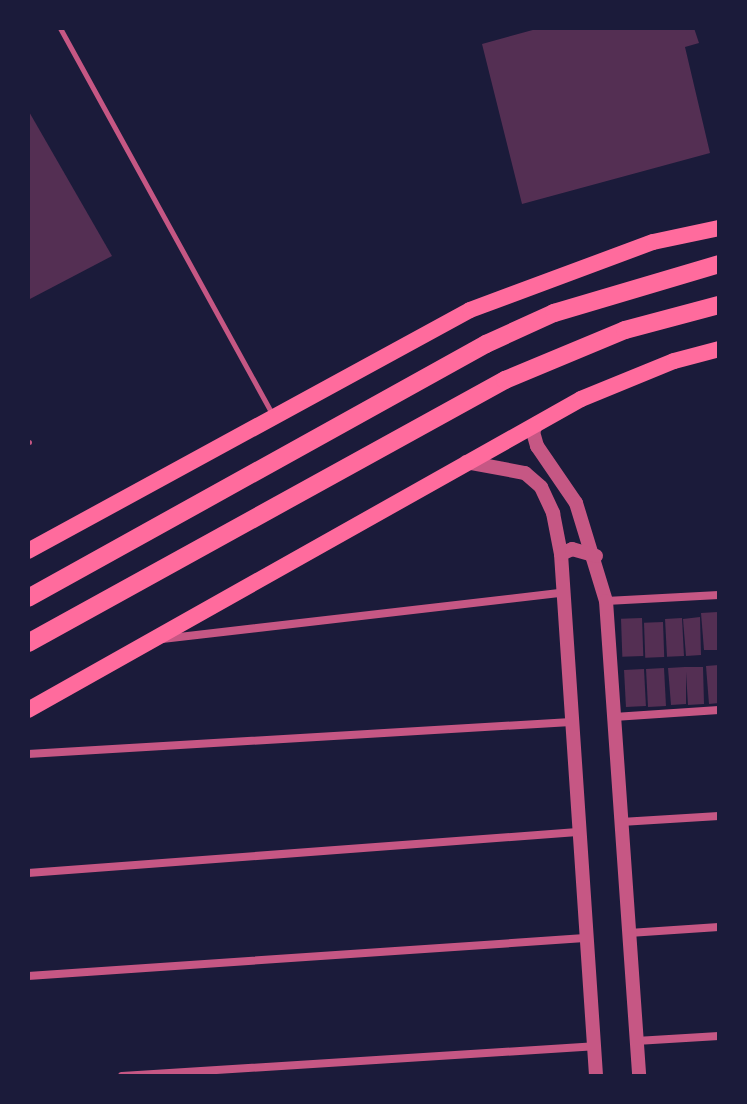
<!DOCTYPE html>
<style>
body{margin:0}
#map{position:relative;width:747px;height:1104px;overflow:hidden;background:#1b1b3a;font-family:Commissioner,sans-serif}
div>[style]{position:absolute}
.building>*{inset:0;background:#542f53;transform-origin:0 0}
.service>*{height:5px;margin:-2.5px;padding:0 2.5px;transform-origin:2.5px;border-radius:2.5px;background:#c65784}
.minor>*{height:8px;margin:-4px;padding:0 4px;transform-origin:4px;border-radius:4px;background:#c65784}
.tertiary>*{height:14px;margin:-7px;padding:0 7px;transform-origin:7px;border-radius:7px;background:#c65784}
.primary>*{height:16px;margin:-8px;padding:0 8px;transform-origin:8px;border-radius:8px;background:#ff6b9d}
.trunk>*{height:18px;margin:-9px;padding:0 9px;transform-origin:9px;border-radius:9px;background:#ff6b9d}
span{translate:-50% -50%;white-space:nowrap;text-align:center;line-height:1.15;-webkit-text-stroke:8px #1b1b3a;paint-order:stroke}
.frame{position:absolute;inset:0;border:30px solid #1b1b3a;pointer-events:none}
</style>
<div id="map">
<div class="building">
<i style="clip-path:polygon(540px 28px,694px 28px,699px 43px,685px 47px,710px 153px,522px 204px,482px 44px)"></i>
<i style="clip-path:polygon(28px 110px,112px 256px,28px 300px)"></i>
<i style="clip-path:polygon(718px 612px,719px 650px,704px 650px,701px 613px)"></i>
<i style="clip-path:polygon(700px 617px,701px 655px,686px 656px,683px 619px)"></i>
<i style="left:642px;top:618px;width:38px;height:21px;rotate:88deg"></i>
<i style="left:682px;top:618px;width:38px;height:17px;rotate:87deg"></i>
<i style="left:663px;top:622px;width:35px;height:19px;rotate:88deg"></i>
<i style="clip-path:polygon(719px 665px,719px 703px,709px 704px,706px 666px)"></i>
<i style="clip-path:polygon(685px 667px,703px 667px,704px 704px,688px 705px,686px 672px,686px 704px,671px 705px,668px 668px)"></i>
<i style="left:664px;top:668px;width:38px;height:18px;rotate:87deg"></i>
<i style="left:644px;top:669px;width:37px;height:20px;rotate:87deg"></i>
</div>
<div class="service">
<i style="left:60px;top:28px;width:442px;rotate:61.2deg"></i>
<i style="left:28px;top:442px;width:1px"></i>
</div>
<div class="minor">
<i style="left:606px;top:601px;width:113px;rotate:-3deg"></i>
<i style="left:162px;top:639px;width:402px;rotate:-6.6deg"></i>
<i style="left:614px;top:717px;width:105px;rotate:-3.8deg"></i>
<i style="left:28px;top:754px;width:544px;rotate:-3.37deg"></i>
<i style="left:621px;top:822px;width:98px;rotate:-3.5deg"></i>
<i style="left:28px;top:873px;width:551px;rotate:-4.27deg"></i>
<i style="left:629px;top:933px;width:90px;rotate:-3.8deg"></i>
<i style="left:28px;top:976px;width:558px;rotate:-3.9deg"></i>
<i style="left:636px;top:1041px;width:83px;rotate:-3.4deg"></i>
<i style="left:122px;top:1076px;width:473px;rotate:-3.6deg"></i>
</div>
<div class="tertiary">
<i style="left:537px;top:423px;width:10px;rotate:114deg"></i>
<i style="left:533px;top:432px;width:15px;rotate:74deg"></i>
<i style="left:537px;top:446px;width:69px;rotate:55.6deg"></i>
<i style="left:576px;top:503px;width:102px;rotate:73deg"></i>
<i style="left:606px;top:601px;width:476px;rotate:86deg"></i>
<i style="left:466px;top:462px;width:60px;rotate:10.6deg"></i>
<i style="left:525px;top:473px;width:21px;rotate:41deg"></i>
<i style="left:541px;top:487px;width:29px;rotate:65deg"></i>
<i style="left:553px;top:513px;width:42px;rotate:79deg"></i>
<i style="left:561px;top:554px;width:523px;rotate:86.16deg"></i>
<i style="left:561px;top:554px;width:12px;rotate:-24deg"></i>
<i style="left:572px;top:549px;width:25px;rotate:16deg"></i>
</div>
<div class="primary">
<i style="left:28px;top:551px;width:503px;rotate:-28.6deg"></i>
<i style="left:470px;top:310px;width:195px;rotate:-20.4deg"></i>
<i style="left:653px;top:242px;width:67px;rotate:-12deg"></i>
<i style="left:28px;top:710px;width:634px;rotate:-29.35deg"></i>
<i style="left:581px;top:399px;width:100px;rotate:-22.2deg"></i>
<i style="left:674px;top:361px;width:47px;rotate:-14.9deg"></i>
</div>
<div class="trunk">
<i style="left:28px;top:598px;width:524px;rotate:-29.01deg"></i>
<i style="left:486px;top:344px;width:75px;rotate:-24.5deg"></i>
<i style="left:554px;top:313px;width:172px;rotate:-16.5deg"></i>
<i style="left:28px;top:643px;width:545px;rotate:-28.87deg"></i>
<i style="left:505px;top:380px;width:130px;rotate:-22.6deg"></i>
<i style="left:625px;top:330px;width:97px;rotate:-14.9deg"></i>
</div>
<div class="frame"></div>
</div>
